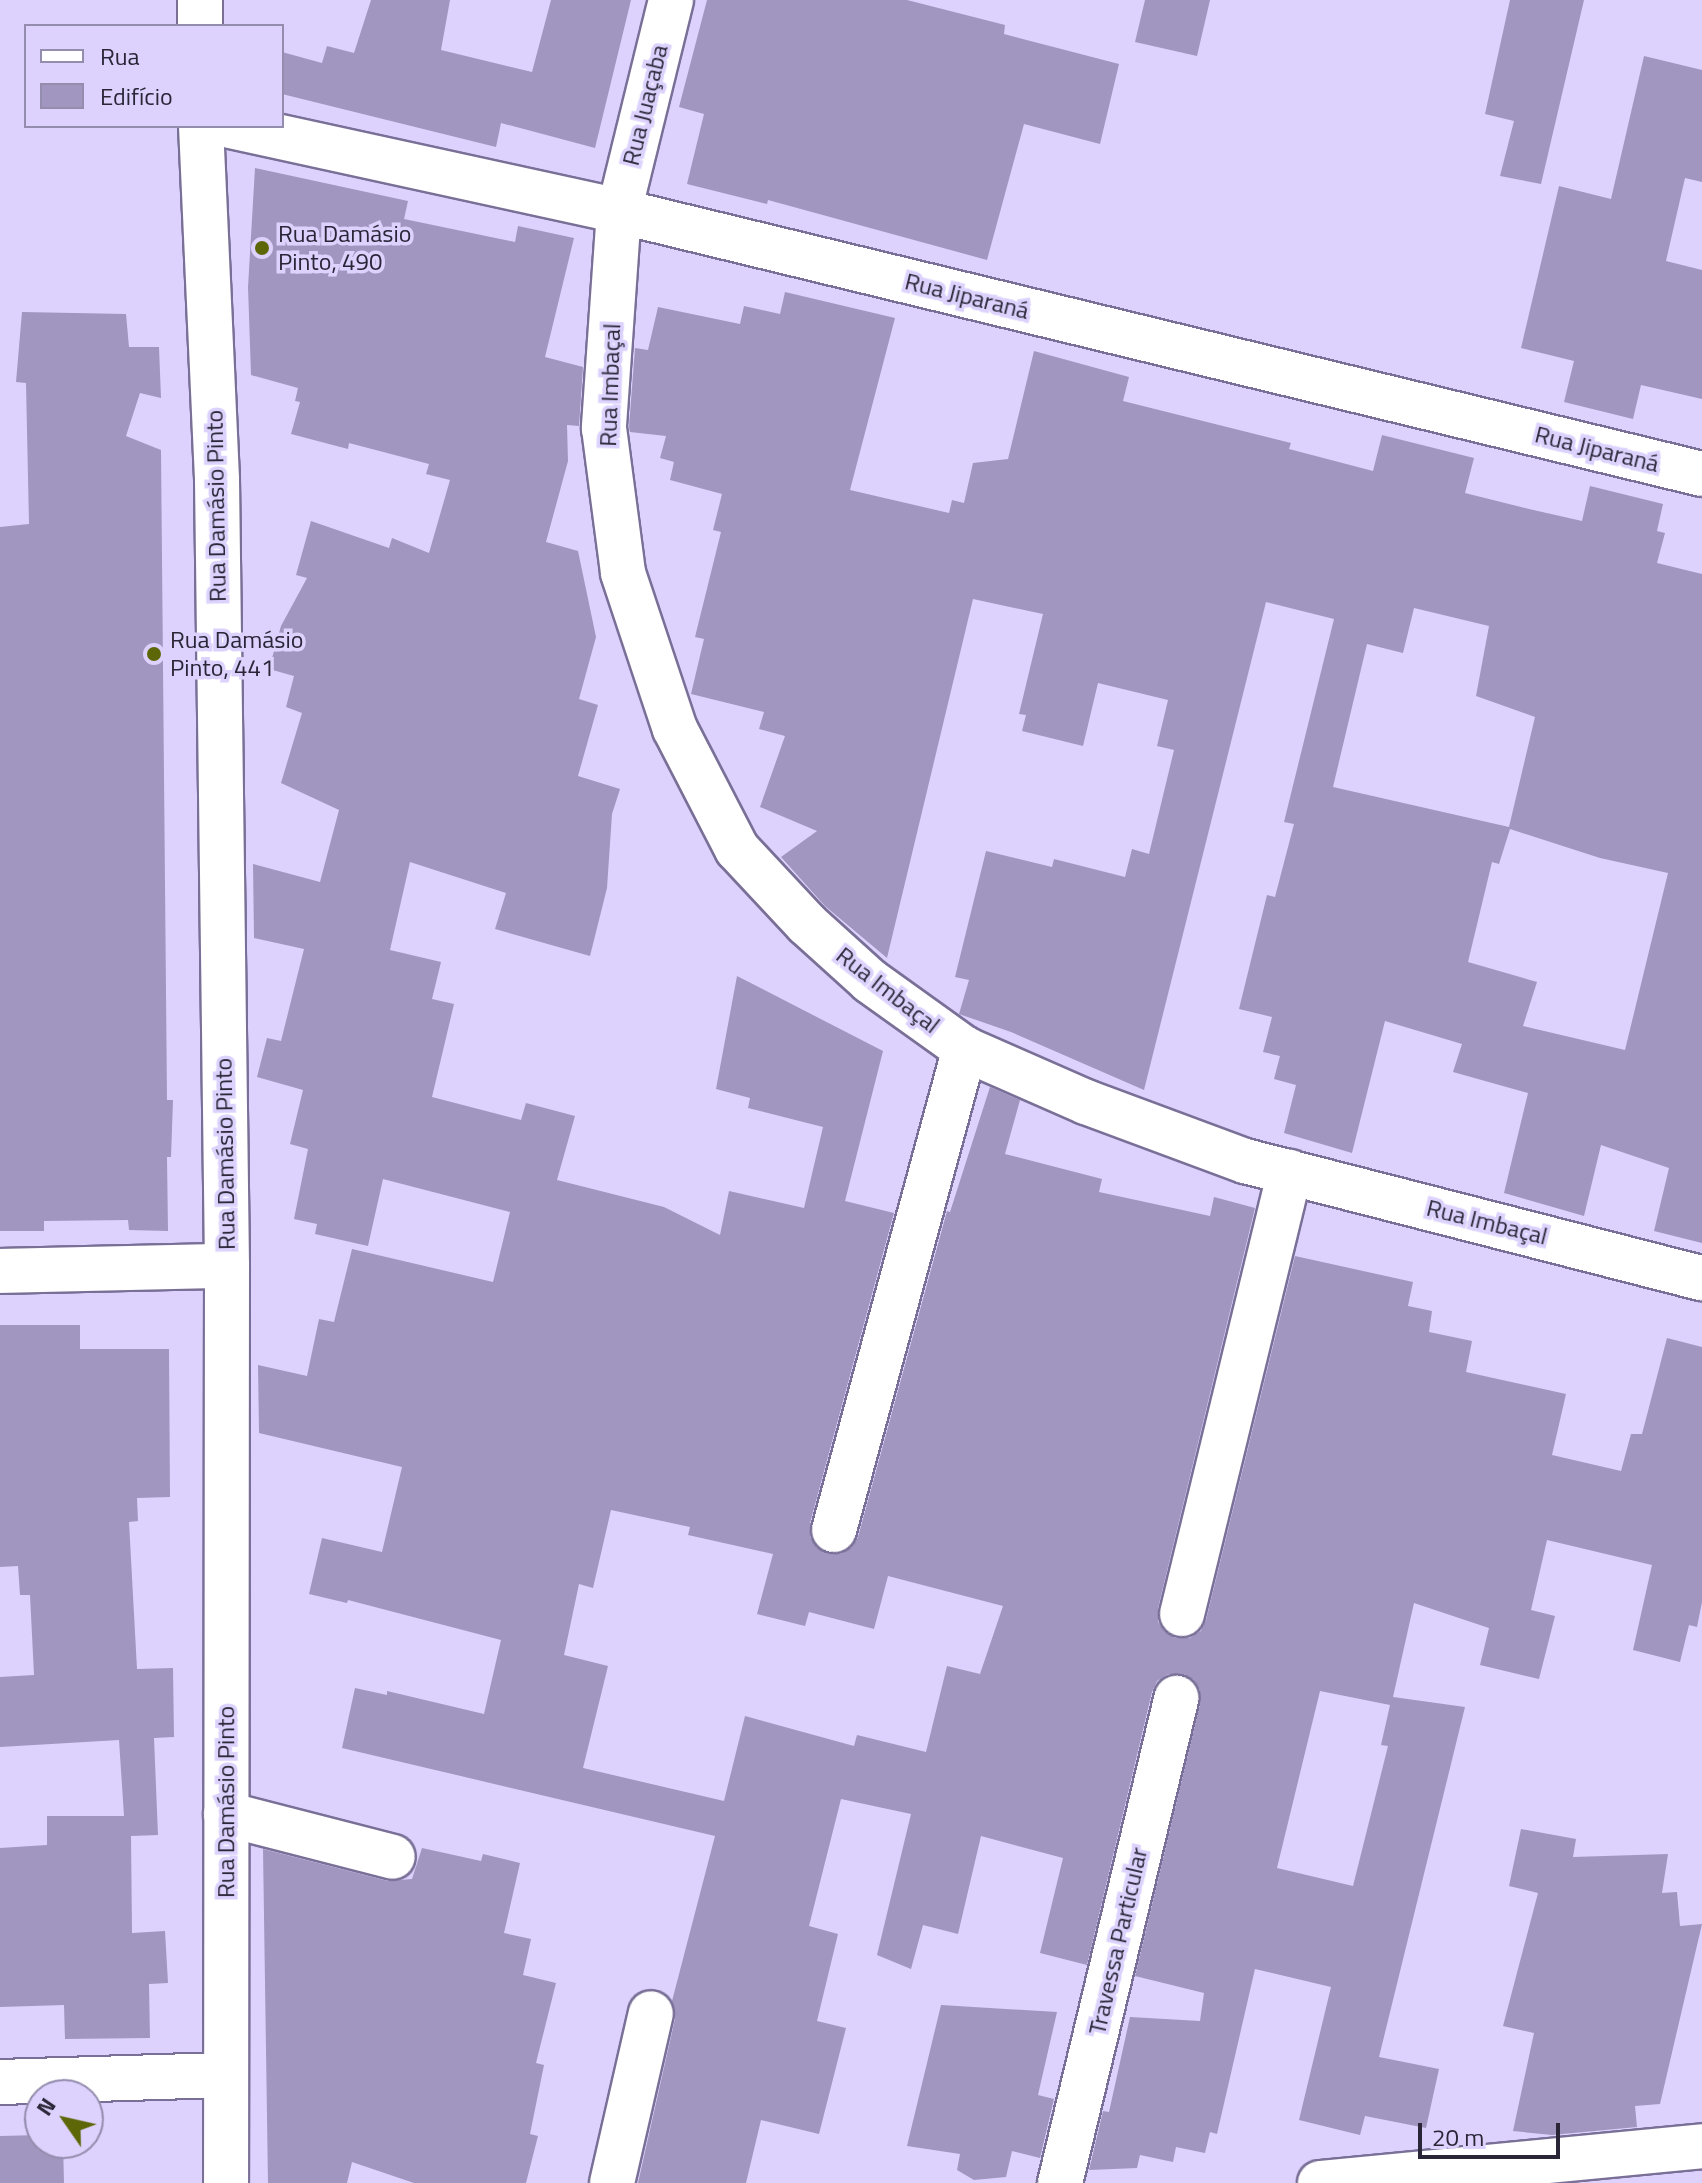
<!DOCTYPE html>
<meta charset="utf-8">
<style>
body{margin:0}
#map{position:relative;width:1702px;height:2183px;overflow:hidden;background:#dcd2fd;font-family:"Titillium Web",sans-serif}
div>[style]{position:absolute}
.building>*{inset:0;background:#a096bf}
.roads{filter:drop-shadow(2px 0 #7a7097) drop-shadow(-2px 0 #7a7097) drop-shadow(0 2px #7a7097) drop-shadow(0 -2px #7a7097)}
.minor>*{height:44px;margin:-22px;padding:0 22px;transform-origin:22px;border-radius:22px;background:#fff}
.dots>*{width:22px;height:22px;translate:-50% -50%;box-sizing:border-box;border:4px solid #dcd2fd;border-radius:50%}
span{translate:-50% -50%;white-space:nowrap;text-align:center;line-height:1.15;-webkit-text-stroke:7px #dcd2fd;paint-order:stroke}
.street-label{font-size:24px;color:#2a2637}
.poi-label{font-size:24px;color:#2a2637}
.left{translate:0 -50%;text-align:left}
.legend{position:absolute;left:24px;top:24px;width:260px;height:104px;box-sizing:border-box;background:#dcd2fd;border:2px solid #958dae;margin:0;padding:10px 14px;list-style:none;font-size:24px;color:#2a2637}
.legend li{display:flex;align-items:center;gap:16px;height:40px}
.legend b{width:40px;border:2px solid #958dae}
.north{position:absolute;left:24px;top:2079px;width:80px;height:80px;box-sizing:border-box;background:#dcd2fd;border:2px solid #958dae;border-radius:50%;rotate:304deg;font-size:22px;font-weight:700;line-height:32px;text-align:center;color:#2a2637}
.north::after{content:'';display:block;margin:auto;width:28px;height:36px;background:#5e6708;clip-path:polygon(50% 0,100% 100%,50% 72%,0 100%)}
.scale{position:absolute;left:1418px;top:2123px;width:142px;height:36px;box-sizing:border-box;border:4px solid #2a2637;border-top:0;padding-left:10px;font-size:24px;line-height:28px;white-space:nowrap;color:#2a2637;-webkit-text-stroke:6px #dcd2fd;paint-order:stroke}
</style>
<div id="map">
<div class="building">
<i style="clip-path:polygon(371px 0,450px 0,441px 50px,532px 72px,551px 0,631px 0,595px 148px,501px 123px,496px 147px,282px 94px,282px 52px,322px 63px,327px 46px,354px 53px)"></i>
<i style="clip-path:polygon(707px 0,907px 0,1005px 25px,1004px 34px,1119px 64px,1100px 144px,1024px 124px,987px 260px,768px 200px,767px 204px,687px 184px,704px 114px,679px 107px)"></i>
<i style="clip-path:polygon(1145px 0,1210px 0,1197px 56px,1135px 42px)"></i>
<i style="clip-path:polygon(1510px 0,1584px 0,1541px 184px,1500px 176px,1514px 121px,1485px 114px)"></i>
<i style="clip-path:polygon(1644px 56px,1702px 70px,1702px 182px,1685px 178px,1666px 261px,1702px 270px,1702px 399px,1641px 385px,1633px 419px,1564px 402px,1574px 361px,1521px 348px,1559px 186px,1611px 199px)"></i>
<i style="clip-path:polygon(evenodd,255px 168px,408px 201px,404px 219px,515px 242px,518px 226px,574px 238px,545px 357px,583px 367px,579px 426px,567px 425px,568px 461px,546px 542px,578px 551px,596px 637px,579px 699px,598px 705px,578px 776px,620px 789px,612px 814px,607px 888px,590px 956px,495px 929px,506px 893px,410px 862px,390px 950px,441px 962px,432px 999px,454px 1004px,432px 1097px,521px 1120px,526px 1103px,575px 1116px,557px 1180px,664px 1207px,720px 1235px,729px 1191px,804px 1208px,823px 1127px,748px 1108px,750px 1098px,716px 1089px,737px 976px,883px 1051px,845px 1201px,894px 1213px,810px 1523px,810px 1537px,817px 1548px,828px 1554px,841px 1554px,852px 1547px,858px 1537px,947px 1211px,950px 1212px,990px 1087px,1020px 1100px,1005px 1154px,1102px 1179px,1099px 1192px,1210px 1216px,1214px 1197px,1255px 1208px,1158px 1608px,1158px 1622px,1164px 1631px,1175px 1638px,1190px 1638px,1201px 1631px,1206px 1620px,1295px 1256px,1413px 1282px,1408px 1306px,1432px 1311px,1429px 1332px,1472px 1341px,1466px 1372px,1566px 1394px,1552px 1455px,1621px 1471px,1631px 1434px,1642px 1434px,1667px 1338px,1702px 1347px,1702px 1602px,1697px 1627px,1689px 1625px,1680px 1662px,1633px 1650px,1652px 1565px,1547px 1540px,1531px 1610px,1555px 1616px,1539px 1679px,1480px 1665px,1489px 1628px,1414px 1603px,1393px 1697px,1465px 1707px,1379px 2057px,1439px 2069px,1426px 2128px,1365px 2116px,1360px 2135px,1299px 2120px,1331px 1987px,1255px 1969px,1217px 2134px,1210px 2132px,1205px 2153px,1176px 2147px,1173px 2162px,1140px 2155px,1137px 2168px,1089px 2170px,1103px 2111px,1109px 2112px,1130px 2017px,1200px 2021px,1204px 1993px,1135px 1976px,1200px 1704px,1200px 1690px,1194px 1680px,1183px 1674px,1168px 1674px,1157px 1681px,1152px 1692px,1087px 1965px,1040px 1953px,1063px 1858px,981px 1836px,958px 1934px,923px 1925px,911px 1969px,877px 1955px,911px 1814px,841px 1799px,809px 1926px,838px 1934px,817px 2021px,846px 2028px,819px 2134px,761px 2120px,746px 2183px,638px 2183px,675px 2019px,672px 2001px,715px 1836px,342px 1748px,355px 1688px,387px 1695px,387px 1691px,484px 1714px,501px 1640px,348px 1600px,347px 1603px,309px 1594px,322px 1538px,382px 1552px,402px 1467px,259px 1433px,258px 1365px,307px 1376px,319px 1319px,334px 1322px,352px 1249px,493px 1282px,510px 1212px,383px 1179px,368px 1246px,315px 1234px,317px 1224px,294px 1219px,308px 1149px,290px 1144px,303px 1090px,257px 1077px,267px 1038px,281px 1041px,304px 949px,254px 938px,253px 864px,320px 882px,339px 810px,281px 783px,302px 713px,286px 707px,294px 676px,269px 669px,281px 626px,307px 578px,296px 575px,311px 521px,389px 548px,392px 538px,429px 553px,450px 480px,426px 474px,429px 464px,349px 443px,348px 449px,291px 434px,300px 402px,295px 401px,298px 388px,251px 375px,248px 287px,255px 168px,611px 1510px,690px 1527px,688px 1535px,773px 1554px,757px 1614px,805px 1626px,809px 1612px,874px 1629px,888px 1576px,1003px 1606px,980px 1674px,947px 1666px,926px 1752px,857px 1735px,854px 1746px,745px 1716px,724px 1801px,583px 1768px,608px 1666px,564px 1655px,579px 1584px,593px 1588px,611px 1510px,255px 168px,1320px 1691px,1390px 1705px,1381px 1745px,1388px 1746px,1353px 1886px,1277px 1868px,1320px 1691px)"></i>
<i style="clip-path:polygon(evenodd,785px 292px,895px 318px,850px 490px,949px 513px,952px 500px,964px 503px,973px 463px,1008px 459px,1034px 351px,1129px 377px,1123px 401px,1291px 443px,1289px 449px,1373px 471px,1382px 435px,1474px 458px,1465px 493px,1529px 509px,1582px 521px,1590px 486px,1663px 504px,1657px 531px,1665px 533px,1657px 563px,1702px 574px,1702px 1243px,1654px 1231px,1669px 1168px,1601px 1145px,1584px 1216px,1504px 1193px,1528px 1093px,1453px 1072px,1462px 1044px,1385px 1021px,1352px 1153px,1284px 1133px,1296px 1085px,1274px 1079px,1280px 1056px,1263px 1052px,1272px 1017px,1239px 1009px,1267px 895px,1275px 897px,1294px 824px,1284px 822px,1334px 619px,1266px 602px,1144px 1090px,1011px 1032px,959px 1014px,969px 980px,955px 977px,986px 851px,1052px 867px,1054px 859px,1125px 877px,1132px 849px,1149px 854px,1174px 750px,1157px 746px,1168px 700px,1098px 683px,1083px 746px,1022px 731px,1026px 715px,1019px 714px,1043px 614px,973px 599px,887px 958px,825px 906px,781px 857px,817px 831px,760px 807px,785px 736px,759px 729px,764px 712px,691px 694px,704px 639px,695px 637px,721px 532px,713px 530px,722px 494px,670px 480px,674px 462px,660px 458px,666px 436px,630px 432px,629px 427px,635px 348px,648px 350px,658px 307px,740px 324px,744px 306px,780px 314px,785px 292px,1414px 608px,1489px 626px,1476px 696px,1535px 717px,1509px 827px,1333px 787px,1367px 644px,1403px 653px,1414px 608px,785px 292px,1510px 829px,1600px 858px,1668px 873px,1625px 1050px,1523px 1026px,1537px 982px,1468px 962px,1492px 862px,1499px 864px,1510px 829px)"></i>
<i style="clip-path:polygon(22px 312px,126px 314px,129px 347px,159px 347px,161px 398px,140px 393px,126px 436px,161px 450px,167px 1100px,173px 1100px,171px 1157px,167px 1157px,168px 1231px,129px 1230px,128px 1220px,44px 1221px,44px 1231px,0 1231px,0 527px,29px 524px,26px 383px,16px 382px)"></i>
<i style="clip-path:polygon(0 1325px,80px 1325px,80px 1349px,169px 1349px,170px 1497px,137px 1498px,138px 1521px,129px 1522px,137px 1669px,173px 1668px,174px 1737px,154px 1738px,158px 1835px,131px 1836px,132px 1933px,165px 1931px,168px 1983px,149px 1984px,150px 2038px,65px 2039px,64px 2005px,0 2007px,0 1848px,47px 1845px,47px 1816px,124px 1816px,119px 1740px,0 1747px,0 1677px,34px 1675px,30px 1595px,20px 1595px,18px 1566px,0 1567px)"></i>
<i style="clip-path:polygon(1521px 1829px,1576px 1839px,1573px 1857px,1668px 1854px,1662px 1893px,1677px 1892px,1680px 1926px,1702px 1924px,1660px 2104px,1635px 2106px,1637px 2127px,1552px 2135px,1513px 2131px,1534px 2033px,1503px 2026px,1538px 1893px,1509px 1886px)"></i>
<i style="clip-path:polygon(422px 1848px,481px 1861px,483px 1854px,520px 1863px,504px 1933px,531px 1939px,523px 1975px,556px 1983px,536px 2063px,544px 2065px,530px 2134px,538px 2136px,526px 2183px,414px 2183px,352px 2162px,347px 2183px,268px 2183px,263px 1849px,388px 1881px,412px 1879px)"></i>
<i style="clip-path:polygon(941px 2005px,1057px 2012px,1038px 2095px,1054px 2099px,1040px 2158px,1012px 2151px,1006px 2177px,974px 2180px,957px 2170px,960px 2154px,907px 2146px)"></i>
<i style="clip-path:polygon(40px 2135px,40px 2143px,63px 2143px,64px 2183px,0 2183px,0 2136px)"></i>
</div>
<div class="roads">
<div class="minor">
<i style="left:200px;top:0;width:26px;rotate:90deg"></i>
<i style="left:671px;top:0;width:217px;rotate:103.8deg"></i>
<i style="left:619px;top:211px;width:218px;rotate:94deg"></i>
<i style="left:604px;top:428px;width:146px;rotate:82.5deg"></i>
<i style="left:623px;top:573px;width:164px;rotate:71.6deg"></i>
<i style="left:675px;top:729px;width:135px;rotate:62.7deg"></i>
<i style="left:737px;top:849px;width:103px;rotate:47deg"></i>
<i style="left:807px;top:924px;width:85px;rotate:42.1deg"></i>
<i style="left:870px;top:981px;width:117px;rotate:35.6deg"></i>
<i style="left:965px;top:1049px;width:132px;rotate:23.7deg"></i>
<i style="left:1086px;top:1102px;width:170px;rotate:20.4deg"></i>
<i style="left:1245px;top:1161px;width:472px;rotate:14.4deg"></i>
<i style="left:201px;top:126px;width:354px;rotate:87.4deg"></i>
<i style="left:217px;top:480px;width:786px;rotate:89.27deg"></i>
<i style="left:227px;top:1266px;width:917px;rotate:90.06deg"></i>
<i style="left:230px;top:126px;width:398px;rotate:12.3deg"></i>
<i style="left:619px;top:211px;width:1114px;rotate:13.65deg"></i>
<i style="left:0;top:1271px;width:227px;rotate:-1.3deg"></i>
<i style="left:834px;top:1530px;width:499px;rotate:-74.8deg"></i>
<i style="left:1182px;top:1614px;width:455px;rotate:-76.3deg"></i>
<i style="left:226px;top:1814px;width:172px;rotate:14.4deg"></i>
<i style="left:0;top:2082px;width:226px;rotate:-1.8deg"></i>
<i style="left:612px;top:2183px;width:174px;rotate:-77.1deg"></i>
<i style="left:1060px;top:2183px;width:499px;rotate:-76.5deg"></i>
<i style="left:1320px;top:2183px;width:384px;rotate:-5.5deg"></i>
</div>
</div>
<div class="dots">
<i style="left:262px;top:248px;background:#5e6708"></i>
<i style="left:154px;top:654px;background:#5e6708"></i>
</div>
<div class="street-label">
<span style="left:645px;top:105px;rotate:-76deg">Rua Juaçaba</span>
<span style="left:967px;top:296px;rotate:14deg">Rua Jiparaná</span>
<span style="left:610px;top:385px;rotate:-88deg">Rua Imbaçal</span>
<span style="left:1597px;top:449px;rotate:14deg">Rua Jiparaná</span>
<span style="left:216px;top:506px;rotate:-91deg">Rua Damásio Pinto</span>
<span style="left:888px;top:990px;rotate:38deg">Rua Imbaçal</span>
<span style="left:225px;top:1154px;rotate:-91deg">Rua Damásio Pinto</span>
<span style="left:1487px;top:1222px;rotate:14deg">Rua Imbaçal</span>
<span style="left:226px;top:1802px;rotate:-90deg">Rua Damásio Pinto</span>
<span style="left:1118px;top:1941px;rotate:-77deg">Travessa Particular</span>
</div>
<div class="poi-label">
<span class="left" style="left:278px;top:248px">Rua Damásio<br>Pinto, 490</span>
<span class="left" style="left:170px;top:654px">Rua Damásio<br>Pinto, 441</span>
</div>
<ul class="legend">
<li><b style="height:10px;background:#fff"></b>Rua</li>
<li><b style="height:22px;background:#a096bf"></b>Edifício</li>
</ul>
<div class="north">N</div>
<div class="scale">20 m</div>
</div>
